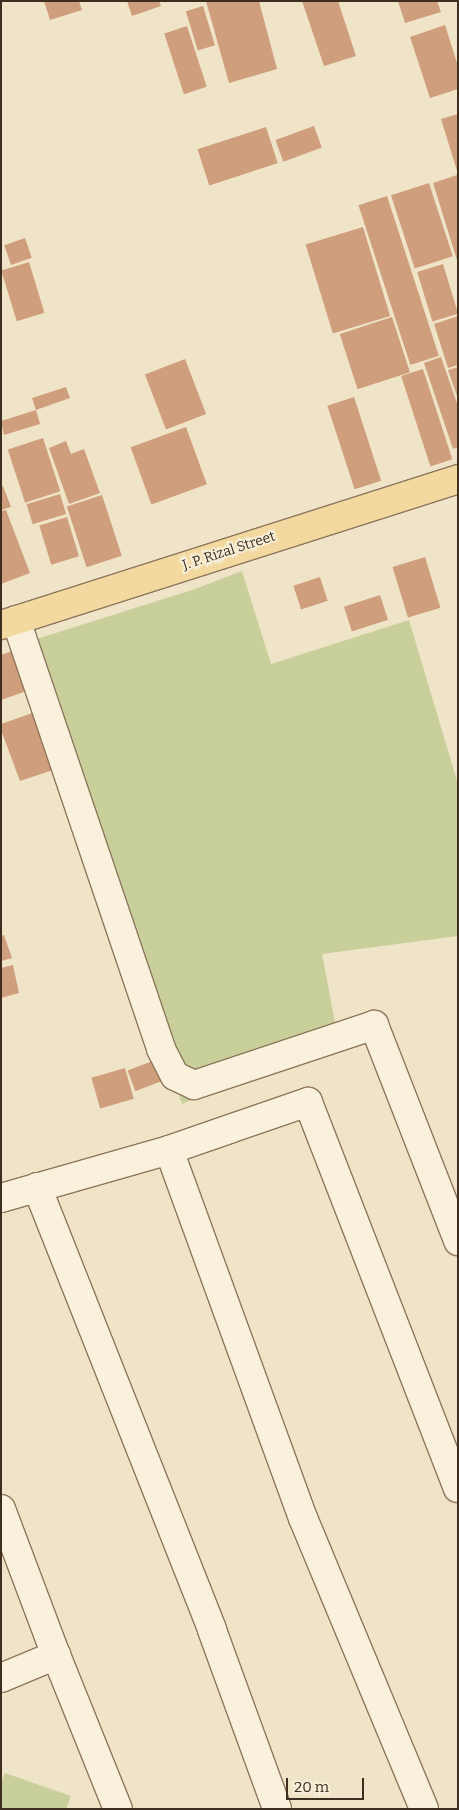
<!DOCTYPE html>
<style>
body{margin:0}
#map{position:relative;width:459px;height:1810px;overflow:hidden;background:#f0e4c8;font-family:Bitter,serif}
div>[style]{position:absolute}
.green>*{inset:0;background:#c9cf9b}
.building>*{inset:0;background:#cf9f7d;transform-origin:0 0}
.roads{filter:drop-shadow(1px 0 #8d765c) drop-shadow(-1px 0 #8d765c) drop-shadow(0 1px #8d765c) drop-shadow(0 -1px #8d765c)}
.minor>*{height:28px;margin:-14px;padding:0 14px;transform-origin:14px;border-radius:14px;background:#faf1dc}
.primary>*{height:28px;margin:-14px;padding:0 14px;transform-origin:14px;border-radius:14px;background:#f3d9a0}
span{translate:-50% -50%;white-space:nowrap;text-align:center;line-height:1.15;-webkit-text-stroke:4px #f7eed8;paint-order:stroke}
.street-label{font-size:14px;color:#3d2e20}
.frame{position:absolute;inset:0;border:2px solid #3d2e20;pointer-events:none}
.scale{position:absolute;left:286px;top:1778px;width:78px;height:22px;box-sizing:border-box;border:2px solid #3d2e20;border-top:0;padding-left:6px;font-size:15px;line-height:18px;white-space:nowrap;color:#3d2e20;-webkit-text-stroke:4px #f7eed8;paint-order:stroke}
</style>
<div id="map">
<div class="green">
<i style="clip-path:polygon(242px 571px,271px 664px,409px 620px,458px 784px,458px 936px,322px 954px,338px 1038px,182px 1104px,24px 643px,195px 589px)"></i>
<i style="clip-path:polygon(5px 1773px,71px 1796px,66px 1809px,1px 1809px,1px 1783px)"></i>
</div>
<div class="building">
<i style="clip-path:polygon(44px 1px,79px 1px,82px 10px,50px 20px)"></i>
<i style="clip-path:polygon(127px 1px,159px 1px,161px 6px,132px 16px)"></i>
<i style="clip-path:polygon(206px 1px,259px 1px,277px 69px,229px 83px)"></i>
<i style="clip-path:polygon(302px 1px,338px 1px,356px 56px,324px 66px)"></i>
<i style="clip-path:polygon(398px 1px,437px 1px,441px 12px,405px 23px)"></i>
<i style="left:203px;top:6px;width:41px;height:18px;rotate:73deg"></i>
<i style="clip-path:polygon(445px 25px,458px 66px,458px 89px,430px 98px,410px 37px)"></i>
<i style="left:187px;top:26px;width:64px;height:24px;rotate:72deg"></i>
<i style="clip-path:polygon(458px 114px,458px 170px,457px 171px,441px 119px)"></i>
<i style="left:314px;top:126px;width:23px;height:41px;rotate:70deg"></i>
<i style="left:266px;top:127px;width:38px;height:72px;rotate:72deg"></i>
<i style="clip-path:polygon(457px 175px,458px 259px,457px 260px,433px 183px)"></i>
<i style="left:429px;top:183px;width:77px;height:40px;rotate:72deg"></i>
<i style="left:387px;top:196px;width:168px;height:30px;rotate:72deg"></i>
<i style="left:363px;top:227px;width:93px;height:60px;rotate:73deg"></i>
<i style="left:25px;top:238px;width:21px;height:22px;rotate:71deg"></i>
<i style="left:29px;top:262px;width:53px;height:29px;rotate:73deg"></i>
<i style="left:443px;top:264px;width:52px;height:27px;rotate:73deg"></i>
<i style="clip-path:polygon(458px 316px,458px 365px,448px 368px,434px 324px)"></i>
<i style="left:392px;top:317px;width:58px;height:55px;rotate:72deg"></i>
<i style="clip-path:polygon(441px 357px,458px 406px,458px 447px,453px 449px,424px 363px)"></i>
<i style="left:185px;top:359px;width:59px;height:43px;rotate:69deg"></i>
<i style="clip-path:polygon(458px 367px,458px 396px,457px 396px,448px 370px)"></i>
<i style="left:423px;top:369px;width:95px;height:23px;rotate:72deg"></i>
<i style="clip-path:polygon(66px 387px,70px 398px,36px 410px,40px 424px,4px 435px,1px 421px,36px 410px,32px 398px)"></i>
<i style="left:354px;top:397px;width:88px;height:28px;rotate:72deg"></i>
<i style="left:186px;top:427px;width:61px;height:59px;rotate:70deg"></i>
<i style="left:43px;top:438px;width:56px;height:37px;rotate:72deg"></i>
<i style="clip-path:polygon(66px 441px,71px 454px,84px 449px,100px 493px,69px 504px,49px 448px)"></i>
<i style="clip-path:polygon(1px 486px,3px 486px,11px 507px,1px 510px)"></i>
<i style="left:60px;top:494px;width:21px;height:35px;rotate:73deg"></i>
<i style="left:102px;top:495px;width:64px;height:37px;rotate:72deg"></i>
<i style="clip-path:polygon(6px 510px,30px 573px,1px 584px,1px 511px)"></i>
<i style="left:67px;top:517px;width:41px;height:29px;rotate:73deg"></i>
<i style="left:425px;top:557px;width:53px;height:34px;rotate:73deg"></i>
<i style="left:320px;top:577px;width:25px;height:28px;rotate:72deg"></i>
<i style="left:380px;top:595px;width:26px;height:38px;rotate:72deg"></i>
<i style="clip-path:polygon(23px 647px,38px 687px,1px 700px,1px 655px)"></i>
<i style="clip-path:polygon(35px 712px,56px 769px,20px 781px,1px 730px,1px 724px)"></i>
<i style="clip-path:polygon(4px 935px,12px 958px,1px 961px,1px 936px)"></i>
<i style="clip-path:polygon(13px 965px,19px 993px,1px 998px,1px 968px)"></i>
<i style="left:163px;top:1057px;width:22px;height:38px;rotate:69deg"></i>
<i style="left:125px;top:1068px;width:32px;height:35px;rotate:74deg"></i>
</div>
<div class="roads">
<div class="minor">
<i style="left:16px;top:620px;width:453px;rotate:71.3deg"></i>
<i style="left:161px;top:1049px;width:30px;rotate:63deg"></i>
<i style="left:175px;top:1076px;width:21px;rotate:25deg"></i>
<i style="left:194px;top:1085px;width:190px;rotate:-18.4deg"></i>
<i style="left:374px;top:1025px;width:232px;rotate:68.7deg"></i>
<i style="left:169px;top:1150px;width:392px;rotate:70deg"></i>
<i style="left:303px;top:1518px;width:315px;rotate:67.4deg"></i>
<i style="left:37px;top:1187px;width:476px;rotate:68.4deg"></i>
<i style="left:212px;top:1630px;width:190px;rotate:70deg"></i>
<i style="left:1px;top:1198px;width:175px;rotate:-15.9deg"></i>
<i style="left:169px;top:1150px;width:147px;rotate:-19.1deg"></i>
<i style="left:308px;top:1102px;width:414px;rotate:68.8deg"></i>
<i style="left:1px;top:1509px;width:156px;rotate:69.4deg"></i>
<i style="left:56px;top:1655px;width:166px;rotate:68.1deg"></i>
<i style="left:1px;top:1678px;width:60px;rotate:-22.7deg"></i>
</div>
<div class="primary">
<i style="left:1px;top:625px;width:480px;rotate:-17.7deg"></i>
</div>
</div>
<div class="street-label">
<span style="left:229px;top:551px;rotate:-18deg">J. P. Rizal Street</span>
</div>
<div class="frame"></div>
<div class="scale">20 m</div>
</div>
